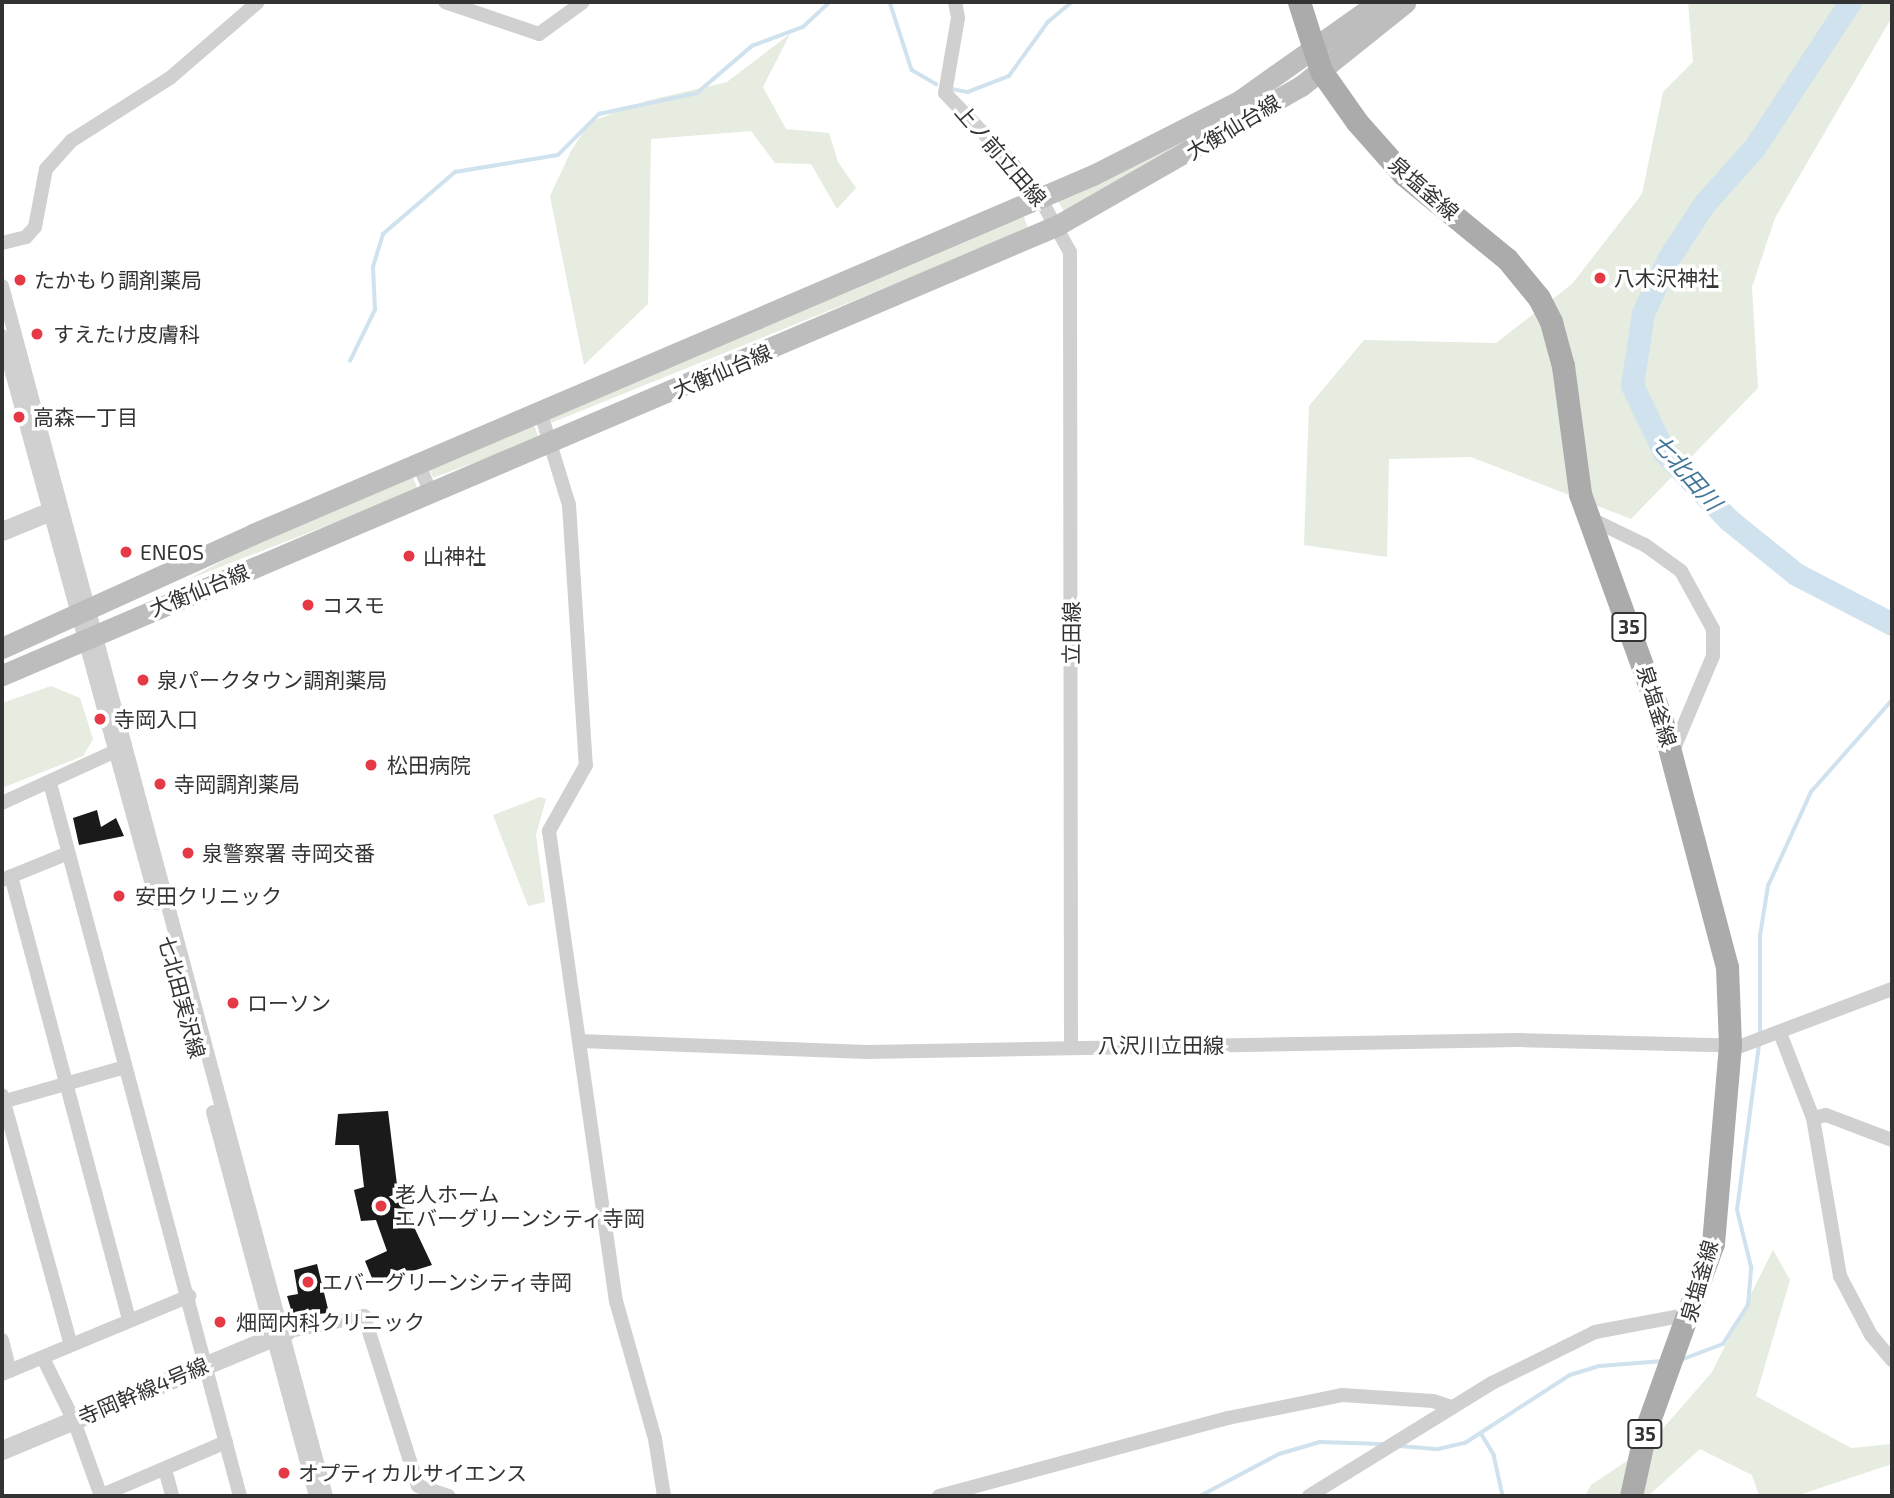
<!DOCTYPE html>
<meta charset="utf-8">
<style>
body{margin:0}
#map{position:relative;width:1894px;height:1498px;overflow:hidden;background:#fff;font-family:"Exo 2","Noto Sans JP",sans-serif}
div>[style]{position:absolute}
.green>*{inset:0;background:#e6ecdf;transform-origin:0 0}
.stream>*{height:3.5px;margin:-1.75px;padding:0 1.75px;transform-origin:1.75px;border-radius:1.75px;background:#cfe2ee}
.river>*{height:23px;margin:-11.5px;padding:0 11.5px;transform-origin:11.5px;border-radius:11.5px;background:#cfe2ee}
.building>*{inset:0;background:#1a1a1a}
.minor>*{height:14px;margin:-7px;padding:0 7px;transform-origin:7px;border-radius:7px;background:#d0d0d0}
.tertiary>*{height:19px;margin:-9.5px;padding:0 9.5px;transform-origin:9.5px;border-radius:9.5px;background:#d0d0d0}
.secondary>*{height:21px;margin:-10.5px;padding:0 10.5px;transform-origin:10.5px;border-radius:10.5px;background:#bdbdbd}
.primary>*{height:23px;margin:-11.5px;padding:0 11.5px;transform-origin:11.5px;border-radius:11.5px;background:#ababab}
.dots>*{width:19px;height:19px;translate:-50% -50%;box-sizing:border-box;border:4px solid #fff;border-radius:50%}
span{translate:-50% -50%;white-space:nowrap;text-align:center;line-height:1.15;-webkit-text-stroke:7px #fff;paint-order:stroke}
.shield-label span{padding:2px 5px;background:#fff;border:2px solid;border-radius:5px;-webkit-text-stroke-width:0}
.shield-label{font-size:19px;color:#333;font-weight:700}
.street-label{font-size:21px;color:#333}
.poi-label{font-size:21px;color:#333}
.left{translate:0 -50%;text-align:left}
.water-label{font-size:23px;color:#3f7597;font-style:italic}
.frame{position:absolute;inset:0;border:4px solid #333;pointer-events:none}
</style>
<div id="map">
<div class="green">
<i style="clip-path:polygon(1688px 2px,1892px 2px,1892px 17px,1775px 218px,1752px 287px,1758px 388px,1631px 519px,1471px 457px,1389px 459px,1387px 557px,1304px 545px,1309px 406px,1364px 340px,1496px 343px,1572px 284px,1642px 194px,1663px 92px,1693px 62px)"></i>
<i style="clip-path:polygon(790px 34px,763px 87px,786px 129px,829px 133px,838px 162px,856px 188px,837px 209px,811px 164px,775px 163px,751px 131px,651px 139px,648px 304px,584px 365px,550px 196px,571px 151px,590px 122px,646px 101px,727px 82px)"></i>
<i style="clip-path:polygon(1203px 131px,1065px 213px,1058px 201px)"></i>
<i style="left:1023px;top:215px;width:16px;height:515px;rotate:68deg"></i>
<i style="left:534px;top:425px;width:15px;height:113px;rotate:70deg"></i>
<i style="clip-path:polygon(413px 477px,418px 490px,187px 580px,244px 549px)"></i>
<i style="clip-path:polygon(51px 686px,80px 698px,93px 739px,83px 756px,2px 788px,2px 703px)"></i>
<i style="clip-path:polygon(540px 797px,546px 799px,536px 835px,545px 902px,528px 906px,493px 815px)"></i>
<i style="clip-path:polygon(1773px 1250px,1790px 1280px,1756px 1396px,1851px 1448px,1892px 1444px,1892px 1464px,1796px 1496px,1759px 1496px,1752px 1475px,1700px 1449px,1648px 1496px,1585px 1496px,1591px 1485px,1646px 1448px,1712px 1372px)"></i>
</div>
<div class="stream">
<i style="left:890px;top:2px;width:71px;rotate:72.1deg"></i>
<i style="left:912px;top:70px;width:28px;rotate:30deg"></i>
<i style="left:952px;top:89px;width:16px;rotate:11deg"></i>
<i style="left:968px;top:92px;width:44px;rotate:-21.3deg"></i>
<i style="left:1009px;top:76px;width:67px;rotate:-54.2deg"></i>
<i style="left:1048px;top:22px;width:31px;rotate:-40deg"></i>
<i style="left:350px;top:361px;width:57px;rotate:-63.9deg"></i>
<i style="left:375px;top:310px;width:43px;rotate:-92.7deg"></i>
<i style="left:373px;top:267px;width:34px;rotate:-73deg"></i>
<i style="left:383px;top:234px;width:95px;rotate:-40.7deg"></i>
<i style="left:455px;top:172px;width:104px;rotate:-9.4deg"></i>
<i style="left:558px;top:155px;width:58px;rotate:-45deg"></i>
<i style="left:599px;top:114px;width:100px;rotate:-12.1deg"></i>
<i style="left:697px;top:93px;width:72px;rotate:-40.5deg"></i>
<i style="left:752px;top:46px;width:54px;rotate:-20.4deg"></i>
<i style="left:803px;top:27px;width:37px;rotate:-43deg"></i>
<i style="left:1760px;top:1034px;width:98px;rotate:-90deg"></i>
<i style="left:1760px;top:936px;width:51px;rotate:-80.9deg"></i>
<i style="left:1768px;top:886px;width:103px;rotate:-65.4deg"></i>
<i style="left:1811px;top:792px;width:123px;rotate:-48.6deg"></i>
<i style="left:1681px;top:1360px;width:45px;rotate:-20.9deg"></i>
<i style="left:1723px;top:1344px;width:46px;rotate:-57.3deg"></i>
<i style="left:1748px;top:1305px;width:38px;rotate:-85deg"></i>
<i style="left:1751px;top:1267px;width:59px;rotate:-103.8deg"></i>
<i style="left:1737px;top:1210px;width:166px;rotate:-82.4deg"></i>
<i style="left:1481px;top:1433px;width:26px;rotate:59deg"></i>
<i style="left:1494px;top:1455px;width:42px;rotate:77.6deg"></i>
<i style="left:1400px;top:1446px;width:38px;rotate:5deg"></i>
<i style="left:1438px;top:1449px;width:28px;rotate:-13deg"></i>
<i style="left:1465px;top:1443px;width:125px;rotate:-32.9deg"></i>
<i style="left:1570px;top:1375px;width:31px;rotate:-17deg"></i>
<i style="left:1600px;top:1366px;width:63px;rotate:-4.5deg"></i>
<i style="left:1200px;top:1496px;width:89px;rotate:-28deg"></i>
<i style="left:1279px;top:1454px;width:43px;rotate:-16.3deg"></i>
<i style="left:1320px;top:1442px;width:62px;rotate:1.8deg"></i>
</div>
<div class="river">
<i style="left:1850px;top:2px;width:175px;rotate:123.3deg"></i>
<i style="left:1754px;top:148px;width:75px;rotate:131.8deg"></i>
<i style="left:1704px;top:204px;width:66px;rotate:123.2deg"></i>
<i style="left:1668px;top:259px;width:60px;rotate:114.8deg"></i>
<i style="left:1643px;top:313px;width:73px;rotate:98.7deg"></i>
<i style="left:1632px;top:385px;width:74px;rotate:64.5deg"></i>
<i style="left:1664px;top:452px;width:94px;rotate:46.3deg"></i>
<i style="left:1729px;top:520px;width:86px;rotate:38.9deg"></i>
<i style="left:1796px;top:574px;width:108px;rotate:27.5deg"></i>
</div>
<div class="building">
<i style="clip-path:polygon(97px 810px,101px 827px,116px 818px,124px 836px,79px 845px,73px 818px)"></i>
<i style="clip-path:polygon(388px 1111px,398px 1193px,432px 1265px,374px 1283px,365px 1261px,387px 1251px,376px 1220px,361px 1221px,354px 1190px,364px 1187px,359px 1145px,335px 1145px,338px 1114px)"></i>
<i style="clip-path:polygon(317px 1264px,329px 1313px,293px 1316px,287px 1296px,298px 1294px,294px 1270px)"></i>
</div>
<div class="minor">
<i style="left:445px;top:2px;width:99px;rotate:18.8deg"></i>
<i style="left:539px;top:34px;width:54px;rotate:-36deg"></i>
<i style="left:955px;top:2px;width:16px;rotate:79deg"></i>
<i style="left:958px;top:18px;width:76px;rotate:99.8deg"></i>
<i style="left:945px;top:93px;width:126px;rotate:46.3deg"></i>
<i style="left:1032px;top:184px;width:78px;rotate:60.8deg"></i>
<i style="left:1070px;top:252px;width:792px;rotate:89.93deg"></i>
<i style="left:2px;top:243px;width:25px;rotate:-14deg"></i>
<i style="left:26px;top:237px;width:13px;rotate:-48deg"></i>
<i style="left:35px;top:227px;width:59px;rotate:-79.3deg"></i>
<i style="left:46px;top:169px;width:38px;rotate:-48deg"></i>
<i style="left:71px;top:141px;width:117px;rotate:-32.5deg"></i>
<i style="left:170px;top:78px;width:116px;rotate:-40.8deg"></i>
<i style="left:2px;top:286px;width:1253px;rotate:75.01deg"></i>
<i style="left:2px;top:336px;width:588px;rotate:74.71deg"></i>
<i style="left:541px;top:414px;width:95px;rotate:72.9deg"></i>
<i style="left:569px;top:505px;width:261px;rotate:86.3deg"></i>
<i style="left:586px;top:765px;width:76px;rotate:119.3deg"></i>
<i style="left:549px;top:831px;width:475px;rotate:81.9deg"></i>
<i style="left:616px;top:1301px;width:143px;rotate:74.2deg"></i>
<i style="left:655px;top:1439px;width:58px;rotate:81deg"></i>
<i style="left:419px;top:465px;width:33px;rotate:67deg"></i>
<i style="left:1587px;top:517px;width:64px;rotate:25.8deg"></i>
<i style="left:1645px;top:545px;width:44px;rotate:35.8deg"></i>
<i style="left:1681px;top:571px;width:66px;rotate:61.1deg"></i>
<i style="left:1713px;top:629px;width:27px;rotate:90deg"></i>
<i style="left:1713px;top:656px;width:105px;rotate:112.9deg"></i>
<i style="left:50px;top:783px;width:738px;rotate:75.08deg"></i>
<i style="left:2px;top:803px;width:132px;rotate:-24.6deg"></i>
<i style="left:11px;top:876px;width:459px;rotate:75.1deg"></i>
<i style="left:2px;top:880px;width:71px;rotate:-22.2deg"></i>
<i style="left:1780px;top:1033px;width:91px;rotate:68.8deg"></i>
<i style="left:1813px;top:1118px;width:160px;rotate:80.3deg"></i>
<i style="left:1840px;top:1276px;width:67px;rotate:62.3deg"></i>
<i style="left:1871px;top:1335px;width:33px;rotate:50deg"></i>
<i style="left:580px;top:1041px;width:287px;rotate:2.2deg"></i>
<i style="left:867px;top:1052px;width:652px;rotate:-1.05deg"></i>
<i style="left:1519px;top:1040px;width:222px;rotate:1.5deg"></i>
<i style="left:1741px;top:1046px;width:161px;rotate:-20.7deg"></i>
<i style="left:2px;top:1095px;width:259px;rotate:74.6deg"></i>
<i style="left:2px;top:1102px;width:128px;rotate:-15.9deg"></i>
<i style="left:213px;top:1112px;width:398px;rotate:75deg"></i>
<i style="left:1813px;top:1118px;width:13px;rotate:-13deg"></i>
<i style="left:1826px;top:1115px;width:71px;rotate:20.7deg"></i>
<i style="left:285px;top:1332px;width:81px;rotate:-11.4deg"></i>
<i style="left:364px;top:1316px;width:178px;rotate:72.4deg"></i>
<i style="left:418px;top:1486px;width:32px;rotate:18deg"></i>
<i style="left:2px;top:1340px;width:32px;rotate:76deg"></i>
<i style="left:43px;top:1358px;width:70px;rotate:63.8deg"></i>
<i style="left:74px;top:1421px;width:80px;rotate:70.2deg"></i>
<i style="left:2px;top:1374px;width:203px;rotate:-22.6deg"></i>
<i style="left:165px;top:1469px;width:28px;rotate:75deg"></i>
<i style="left:100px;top:1496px;width:137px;rotate:-23.2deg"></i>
<i style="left:939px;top:1496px;width:299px;rotate:-15.1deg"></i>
<i style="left:1228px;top:1418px;width:116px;rotate:-11.4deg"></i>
<i style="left:1342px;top:1395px;width:91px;rotate:3.8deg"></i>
<i style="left:1433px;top:1401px;width:20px;rotate:18deg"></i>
<i style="left:1309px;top:1496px;width:215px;rotate:-31.7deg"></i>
<i style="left:1492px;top:1383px;width:115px;rotate:-26.3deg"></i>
<i style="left:1595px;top:1332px;width:98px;rotate:-10.6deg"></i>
</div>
<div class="tertiary">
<i style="left:2px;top:531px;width:50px;rotate:-22.4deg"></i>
<i style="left:2px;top:1450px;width:307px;rotate:-22.6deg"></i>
</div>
<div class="secondary">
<i style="left:2px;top:648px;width:276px;rotate:-24.4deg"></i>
<i style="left:253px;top:534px;width:913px;rotate:-23.14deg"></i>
<i style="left:1093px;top:175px;width:164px;rotate:-26.9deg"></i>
<i style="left:1239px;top:101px;width:171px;rotate:-35.3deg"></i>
<i style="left:2px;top:675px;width:1148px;rotate:-23.08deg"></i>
<i style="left:1058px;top:225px;width:280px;rotate:-29.8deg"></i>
<i style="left:1301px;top:86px;width:134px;rotate:-38.7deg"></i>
</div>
<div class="primary">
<i style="left:1299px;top:2px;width:72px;rotate:72.3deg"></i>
<i style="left:1321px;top:71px;width:62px;rotate:54.8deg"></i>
<i style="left:1357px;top:122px;width:69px;rotate:48.5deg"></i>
<i style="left:1403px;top:174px;width:134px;rotate:39.3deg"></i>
<i style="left:1507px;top:259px;width:50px;rotate:50.6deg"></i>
<i style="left:1539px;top:298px;width:27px;rotate:63deg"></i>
<i style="left:1551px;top:322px;width:46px;rotate:74.7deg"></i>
<i style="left:1563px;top:366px;width:129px;rotate:82.4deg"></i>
<i style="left:1580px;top:494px;width:241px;rotate:70.1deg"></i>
<i style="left:1662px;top:721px;width:254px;rotate:75.2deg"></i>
<i style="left:1727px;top:967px;width:78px;rotate:87.8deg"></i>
<i style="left:1730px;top:1045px;width:199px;rotate:94.9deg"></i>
<i style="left:1713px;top:1243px;width:201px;rotate:109.8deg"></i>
<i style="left:1645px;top:1432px;width:66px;rotate:102.3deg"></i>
</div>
<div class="dots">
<i style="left:1600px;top:278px;background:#e63946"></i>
<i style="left:20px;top:280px;background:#e63946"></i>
<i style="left:37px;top:334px;background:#e63946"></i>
<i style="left:19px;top:417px;background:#e63946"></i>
<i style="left:126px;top:552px;background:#e63946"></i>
<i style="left:409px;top:556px;background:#e63946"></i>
<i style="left:308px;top:605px;background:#e63946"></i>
<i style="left:143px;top:680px;background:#e63946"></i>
<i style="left:100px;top:719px;background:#e63946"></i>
<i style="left:371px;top:765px;background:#e63946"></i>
<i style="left:160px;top:784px;background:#e63946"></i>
<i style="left:188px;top:853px;background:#e63946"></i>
<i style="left:119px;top:896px;background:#e63946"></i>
<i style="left:233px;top:1003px;background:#e63946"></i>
<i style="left:381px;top:1206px;background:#e63946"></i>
<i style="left:308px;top:1282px;background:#e63946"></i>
<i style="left:220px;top:1322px;background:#e63946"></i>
<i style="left:284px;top:1473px;background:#e63946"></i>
</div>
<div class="shield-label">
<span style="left:1629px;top:627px">35</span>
<span style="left:1645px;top:1434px">35</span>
</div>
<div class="street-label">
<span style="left:1233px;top:127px;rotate:-31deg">大衡仙台線</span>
<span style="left:1001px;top:155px;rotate:49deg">上ノ前立田線</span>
<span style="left:1424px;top:188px;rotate:41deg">泉塩釜線</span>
<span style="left:722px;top:371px;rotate:-23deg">大衡仙台線</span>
<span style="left:199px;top:590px;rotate:-22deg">大衡仙台線</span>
<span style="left:1071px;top:633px;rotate:-90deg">立田線</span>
<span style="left:1657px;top:706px;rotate:72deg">泉塩釜線</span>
<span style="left:182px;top:997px;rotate:75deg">七北田実沢線</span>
<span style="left:1161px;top:1045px">八沢川立田線</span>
<span style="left:1699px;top:1281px;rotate:-74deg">泉塩釜線</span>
<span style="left:143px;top:1391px;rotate:-23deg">寺岡幹線4号線</span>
</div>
<div class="poi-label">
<span class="left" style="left:1614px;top:278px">八木沢神社</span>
<span class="left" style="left:34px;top:280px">たかもり調剤薬局</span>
<span class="left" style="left:53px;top:334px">すえたけ皮膚科</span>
<span class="left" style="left:33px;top:417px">高森一丁目</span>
<span class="left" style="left:140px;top:552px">ENEOS</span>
<span class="left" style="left:423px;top:556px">山神社</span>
<span class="left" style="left:322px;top:605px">コスモ</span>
<span class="left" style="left:157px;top:680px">泉パークタウン調剤薬局</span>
<span class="left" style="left:114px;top:719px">寺岡入口</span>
<span class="left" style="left:387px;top:765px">松田病院</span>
<span class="left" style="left:174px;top:784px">寺岡調剤薬局</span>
<span class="left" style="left:202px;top:853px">泉警察署 寺岡交番</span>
<span class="left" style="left:135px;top:896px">安田クリニック</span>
<span class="left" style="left:247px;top:1003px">ローソン</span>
<span class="left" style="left:395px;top:1206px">老人ホーム<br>エバーグリーンシティ寺岡</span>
<span class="left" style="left:322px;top:1282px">エバーグリーンシティ寺岡</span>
<span class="left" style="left:236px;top:1322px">畑岡内科クリニック</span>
<span class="left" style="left:298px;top:1473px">オプティカルサイエンス</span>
</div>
<div class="water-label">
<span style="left:1687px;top:472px;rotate:49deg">七北田川</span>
</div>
<div class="frame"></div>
</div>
